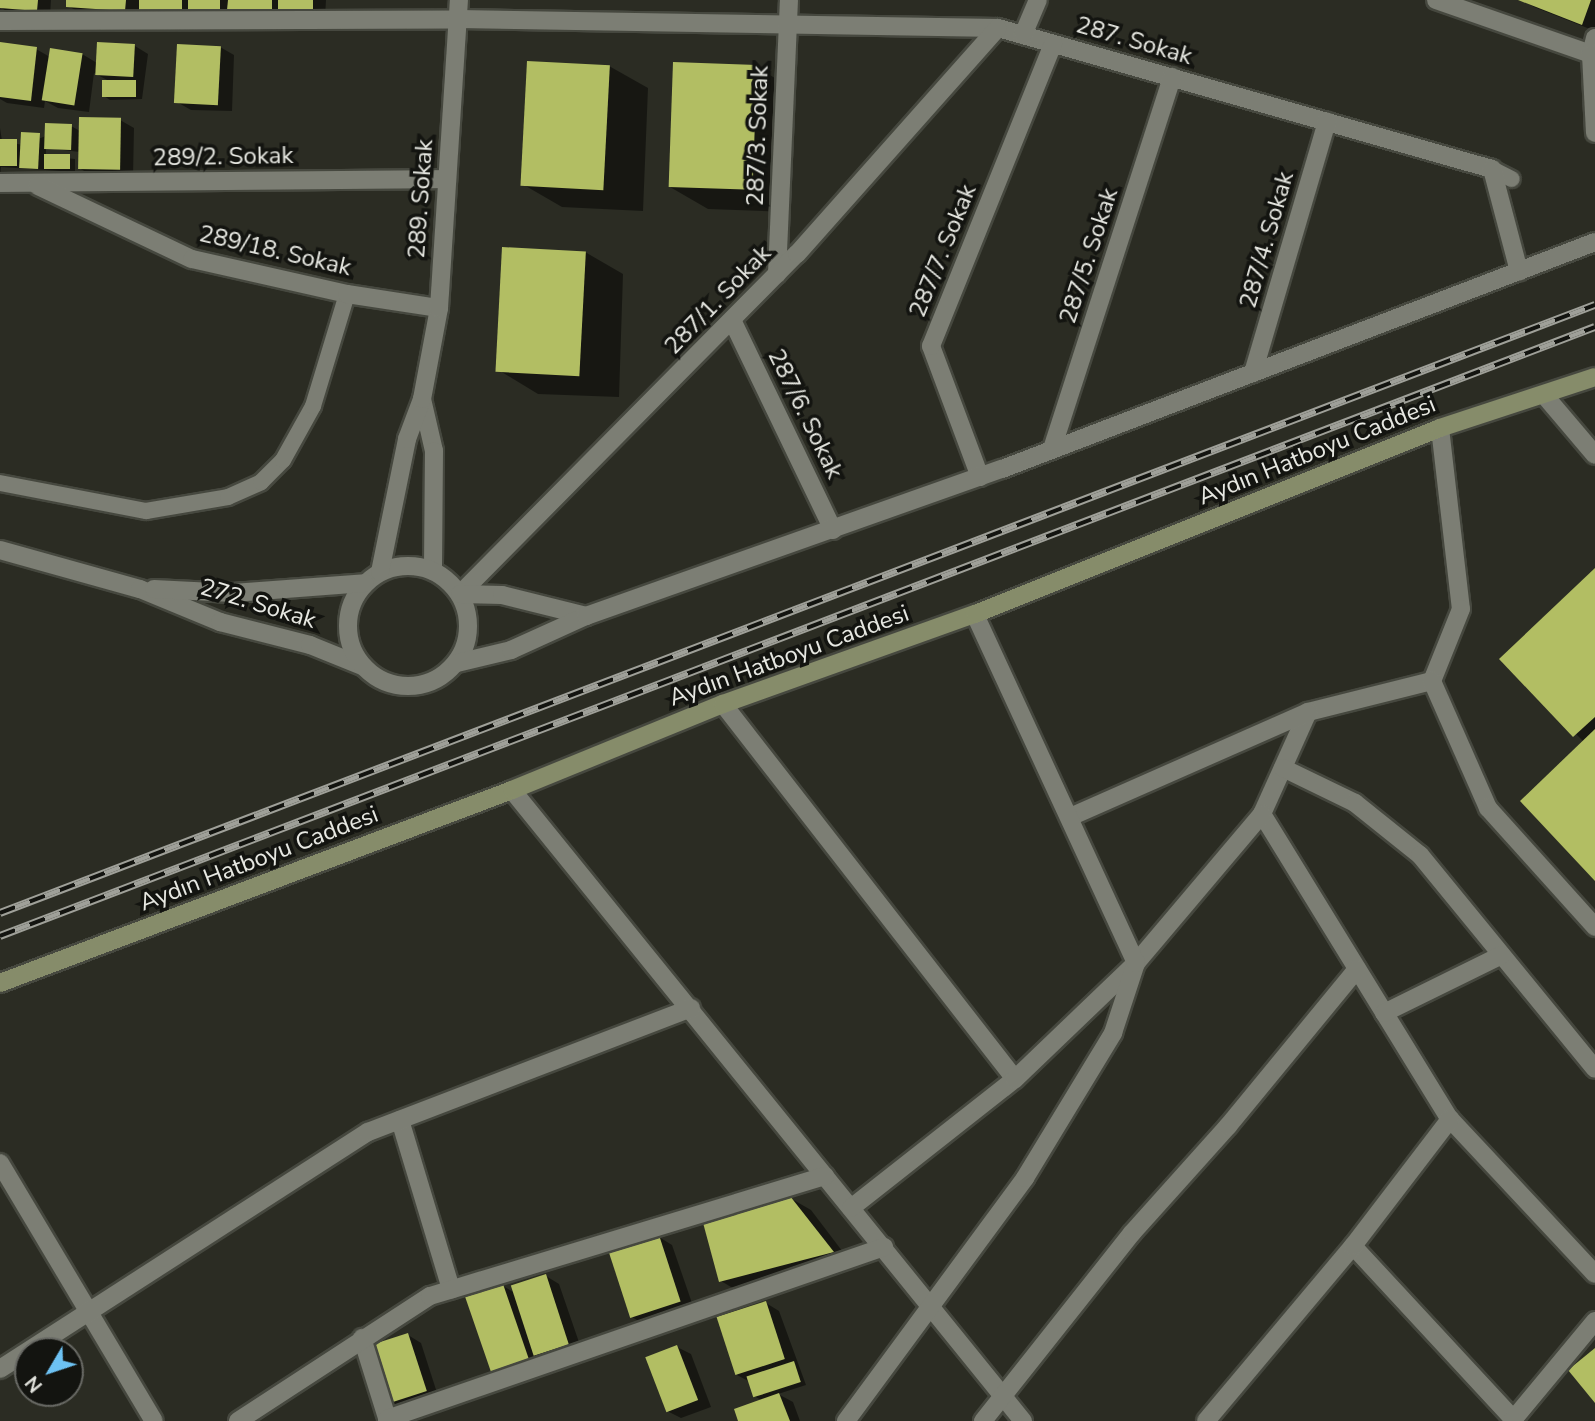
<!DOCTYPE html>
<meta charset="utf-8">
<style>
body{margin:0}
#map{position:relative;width:1595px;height:1421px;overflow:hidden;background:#2b2c23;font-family:"Nunito Sans",sans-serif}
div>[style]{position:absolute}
.shadow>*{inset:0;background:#0007}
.building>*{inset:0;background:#b2be63;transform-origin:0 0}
.roads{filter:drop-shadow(2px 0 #46483f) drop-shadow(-2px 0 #46483f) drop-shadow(0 2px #46483f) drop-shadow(0 -2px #46483f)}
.service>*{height:16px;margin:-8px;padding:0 8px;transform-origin:8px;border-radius:8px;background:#7c7e74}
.minor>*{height:18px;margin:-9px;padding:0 9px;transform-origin:9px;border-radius:9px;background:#7c7e74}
.tertiary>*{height:18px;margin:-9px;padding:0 9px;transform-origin:9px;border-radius:9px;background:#7c7e74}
.tertiary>.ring{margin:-9px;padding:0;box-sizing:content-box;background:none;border:18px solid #7c7e74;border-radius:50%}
.secondary>*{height:18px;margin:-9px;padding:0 9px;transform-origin:9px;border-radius:9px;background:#868c6a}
.rail>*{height:8px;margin-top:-4px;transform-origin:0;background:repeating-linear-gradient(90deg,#131410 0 16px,#9fa099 0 32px);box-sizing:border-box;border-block:2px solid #9fa099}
span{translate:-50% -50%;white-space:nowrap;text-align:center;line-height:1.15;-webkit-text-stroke:7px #131410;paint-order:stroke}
.street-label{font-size:24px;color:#e7e8e2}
.north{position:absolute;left:14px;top:1337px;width:70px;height:70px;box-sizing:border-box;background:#131410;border:2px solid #686964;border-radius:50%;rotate:231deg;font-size:19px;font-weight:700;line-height:28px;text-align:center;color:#e7e8e2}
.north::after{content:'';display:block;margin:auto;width:24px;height:32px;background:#6dc2f3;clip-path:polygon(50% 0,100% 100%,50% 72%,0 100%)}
</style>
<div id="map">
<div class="shadow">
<i style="clip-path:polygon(0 0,51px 0,50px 17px,13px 15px,0 7px)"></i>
<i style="clip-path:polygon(68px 0,326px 0,325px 18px,243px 17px,233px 11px,233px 21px,154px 19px,139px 10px,138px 18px,81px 13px,68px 6px)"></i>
<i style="clip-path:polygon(1521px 0,1595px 0,1595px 31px,1534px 7px)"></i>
<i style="clip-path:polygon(0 44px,36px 49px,50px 57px,82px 54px,97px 63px,135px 46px,148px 54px,142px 99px,110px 100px,104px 96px,109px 81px,94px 73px,89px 112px,58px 108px,45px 101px,44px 108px,7px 103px,0 99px)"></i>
<i style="clip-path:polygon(220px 47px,234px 55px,232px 111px,191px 110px,177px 102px)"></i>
<i style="clip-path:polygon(609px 66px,648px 88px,643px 211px,562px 207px,524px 185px)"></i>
<i style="clip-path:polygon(756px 67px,794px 89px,789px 212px,708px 209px,670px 187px)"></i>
<i style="clip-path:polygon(120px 120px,134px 128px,133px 177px,93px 176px,79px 168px,80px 152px,46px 148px,46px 156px,75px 159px,75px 172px,1px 167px,0 176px,0 128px,2px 141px,23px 145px,71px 126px,80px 131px)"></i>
<i style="clip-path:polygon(585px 252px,623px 274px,619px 397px,538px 394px,500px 371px)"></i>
<i style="clip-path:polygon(1595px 571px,1595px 878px,1584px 742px,1501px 659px)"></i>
<i style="clip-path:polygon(790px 1198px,811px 1210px,852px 1264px,741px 1293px,721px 1281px)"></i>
<i style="clip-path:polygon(659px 1237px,672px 1245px,694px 1309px,645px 1325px,632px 1317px)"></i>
<i style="clip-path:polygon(546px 1276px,559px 1284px,582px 1351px,549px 1362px,537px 1355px,541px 1368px,505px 1380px,492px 1372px,503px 1286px,515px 1293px)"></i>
<i style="clip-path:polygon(766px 1303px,779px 1311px,806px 1385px,778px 1394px,793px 1402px,800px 1421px,740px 1421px,763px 1401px,754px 1396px,750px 1382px,737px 1375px)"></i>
<i style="clip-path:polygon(408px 1335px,421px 1343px,439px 1399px,404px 1410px,391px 1402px)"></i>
<i style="clip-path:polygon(677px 1347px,691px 1354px,711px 1407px,681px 1418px,667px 1411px)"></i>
</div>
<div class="building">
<i style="clip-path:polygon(0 0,38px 0,37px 11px,0 8px)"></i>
<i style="clip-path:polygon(66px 0,126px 0,125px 11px,66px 7px)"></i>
<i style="left:139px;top:0;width:43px;height:12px"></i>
<i style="left:188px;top:0;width:32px;height:13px"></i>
<i style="clip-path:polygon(228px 0,272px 0,272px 12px,227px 10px)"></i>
<i style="left:278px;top:0;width:35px;height:10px"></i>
<i style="clip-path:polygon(1518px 0,1591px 0,1582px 25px)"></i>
<i style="clip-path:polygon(0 42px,37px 47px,31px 101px,0 97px)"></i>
<i style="left:97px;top:42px;width:38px;height:33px;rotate:3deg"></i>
<i style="left:177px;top:44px;width:44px;height:59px;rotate:3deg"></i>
<i style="left:50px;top:48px;width:33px;height:53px;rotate:9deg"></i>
<i style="left:527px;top:61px;width:83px;height:125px;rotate:3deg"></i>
<i style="left:673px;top:62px;width:84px;height:125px;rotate:2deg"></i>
<i style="left:102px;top:80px;width:34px;height:17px"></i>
<i style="left:79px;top:117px;width:42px;height:52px;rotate:1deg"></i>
<i style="left:45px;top:123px;width:27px;height:26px;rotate:2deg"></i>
<i style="left:21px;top:132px;width:19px;height:36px;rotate:3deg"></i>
<i style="left:0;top:139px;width:17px;height:27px"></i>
<i style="left:44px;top:154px;width:26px;height:15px"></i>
<i style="left:502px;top:247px;width:84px;height:125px;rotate:3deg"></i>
<i style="clip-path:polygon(1595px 568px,1595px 717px,1573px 737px,1499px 659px)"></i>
<i style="clip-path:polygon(1595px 729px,1595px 881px,1520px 801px)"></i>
<i style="clip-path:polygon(790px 1196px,834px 1252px,719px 1282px,702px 1219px)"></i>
<i style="left:659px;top:1235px;width:70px;height:53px;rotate:72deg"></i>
<i style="left:546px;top:1274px;width:74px;height:37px;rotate:72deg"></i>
<i style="left:503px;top:1284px;width:81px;height:40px;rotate:71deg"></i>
<i style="left:766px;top:1301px;width:61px;height:52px;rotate:72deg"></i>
<i style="left:408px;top:1333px;width:61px;height:39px;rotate:72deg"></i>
<i style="left:677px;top:1345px;width:59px;height:34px;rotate:69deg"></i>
<i style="clip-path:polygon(1595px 1348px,1595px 1403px,1568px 1370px)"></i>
<i style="left:794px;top:1361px;width:22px;height:50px;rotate:72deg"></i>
<i style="clip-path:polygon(779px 1393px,790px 1421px,738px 1421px,734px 1409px)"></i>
</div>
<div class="roads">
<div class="service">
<i style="left:1492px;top:169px;width:22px;rotate:27deg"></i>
<i style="left:0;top:483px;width:149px;rotate:10.9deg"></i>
<i style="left:146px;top:511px;width:83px;rotate:-9.7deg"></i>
<i style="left:228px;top:497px;width:36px;rotate:-24deg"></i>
<i style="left:261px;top:482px;width:31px;rotate:-45deg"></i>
<i style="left:283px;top:460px;width:62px;rotate:-60.9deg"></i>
<i style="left:313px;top:406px;width:117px;rotate:-73.1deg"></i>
</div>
<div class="minor">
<i style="left:1436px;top:0;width:164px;rotate:19.2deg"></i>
<i style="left:0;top:21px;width:459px;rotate:-0.2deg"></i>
<i style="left:459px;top:19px;width:539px;rotate:0.96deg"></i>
<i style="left:998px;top:28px;width:514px;rotate:15.93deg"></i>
<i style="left:1492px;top:169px;width:106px;rotate:75.2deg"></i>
<i style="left:1023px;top:35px;width:38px;rotate:-67deg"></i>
<i style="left:1595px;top:38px;width:16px;rotate:104deg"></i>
<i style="left:1591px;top:54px;width:79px;rotate:87.1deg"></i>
<i style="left:0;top:183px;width:446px;rotate:-0.5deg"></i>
<i style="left:38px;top:186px;width:170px;rotate:25.4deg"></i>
<i style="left:192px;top:259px;width:159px;rotate:12.7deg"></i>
<i style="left:347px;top:294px;width:93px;rotate:8.7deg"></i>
<i style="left:777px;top:274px;width:274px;rotate:-87.5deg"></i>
<i style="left:732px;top:320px;width:233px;rotate:64.3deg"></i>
<i style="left:1253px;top:373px;width:262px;rotate:-73.6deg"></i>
<i style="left:1440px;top:428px;width:182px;rotate:83.4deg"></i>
<i style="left:1461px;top:609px;width:78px;rotate:111.9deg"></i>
<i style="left:1432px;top:681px;width:128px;rotate:166deg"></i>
<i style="left:1308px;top:712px;width:112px;rotate:114.3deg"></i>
<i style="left:1262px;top:814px;width:358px;rotate:58.4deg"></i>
<i style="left:1450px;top:1119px;width:212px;rotate:46.9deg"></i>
<i style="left:1052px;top:449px;width:391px;rotate:-72.1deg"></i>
<i style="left:980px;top:477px;width:140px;rotate:-110.5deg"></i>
<i style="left:931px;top:346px;width:326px;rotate:-68deg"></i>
<i style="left:460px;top:594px;width:479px;rotate:-45.3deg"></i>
<i style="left:797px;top:254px;width:302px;rotate:-48.4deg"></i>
<i style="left:1432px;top:681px;width:139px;rotate:66.2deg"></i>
<i style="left:1488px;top:808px;width:160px;rotate:48deg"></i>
<i style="left:723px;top:704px;width:475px;rotate:52.1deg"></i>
<i style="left:1283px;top:768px;width:80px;rotate:25.9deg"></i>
<i style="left:1355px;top:803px;width:83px;rotate:38.7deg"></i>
<i style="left:1420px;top:855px;width:276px;rotate:50.7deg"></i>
<i style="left:512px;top:790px;width:812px;rotate:51deg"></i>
<i style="left:1070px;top:817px;width:260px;rotate:-23.8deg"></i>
<i style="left:1384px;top:1013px;width:131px;rotate:-26.2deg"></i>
<i style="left:400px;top:1120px;width:177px;rotate:73.2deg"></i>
<i style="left:0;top:1163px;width:300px;rotate:59.2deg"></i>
<i style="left:851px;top:1208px;width:209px;rotate:-38.2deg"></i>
<i style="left:1015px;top:1079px;width:168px;rotate:-43.8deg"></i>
<i style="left:1136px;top:963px;width:195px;rotate:-49.8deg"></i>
<i style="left:1353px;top:1246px;width:236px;rotate:47.2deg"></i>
<i style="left:362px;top:1338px;width:87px;rotate:72.6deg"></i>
<i style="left:0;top:1369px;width:438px;rotate:-32.8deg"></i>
<i style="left:368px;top:1132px;width:346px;rotate:-21deg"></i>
<i style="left:387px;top:1419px;width:526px;rotate:-19.09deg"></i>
<i style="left:238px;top:1421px;width:229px;rotate:-33.1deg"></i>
<i style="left:430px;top:1296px;width:413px;rotate:-16.9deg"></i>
<i style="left:846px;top:1421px;width:302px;rotate:-53.6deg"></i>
<i style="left:1025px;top:1178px;width:170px;rotate:-58.7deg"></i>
<i style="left:1113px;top:1033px;width:74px;rotate:-71.8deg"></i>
<i style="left:1136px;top:963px;width:384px;rotate:-114.8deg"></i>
<i style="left:983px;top:1421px;width:240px;rotate:-51.6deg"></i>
<i style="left:1132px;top:1233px;width:144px;rotate:-48.1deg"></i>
<i style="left:1228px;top:1126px;width:203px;rotate:-50.6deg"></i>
<i style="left:1206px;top:1421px;width:229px;rotate:-50deg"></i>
<i style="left:1353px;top:1246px;width:160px;rotate:-52.6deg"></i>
<i style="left:1512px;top:1421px;width:130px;rotate:-50.3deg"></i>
</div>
<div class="tertiary">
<i style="left:1545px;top:396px;width:77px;rotate:49.7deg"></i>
<i style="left:422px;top:399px;width:53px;rotate:77deg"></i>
<i style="left:434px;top:451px;width:120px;rotate:90.5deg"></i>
<i style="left:0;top:550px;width:145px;rotate:15.6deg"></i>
<i style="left:140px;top:589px;width:87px;rotate:22.4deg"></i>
<i style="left:220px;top:622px;width:93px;rotate:14.3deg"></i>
<i style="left:310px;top:645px;width:56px;rotate:22deg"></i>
<i class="ring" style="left:348px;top:566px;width:102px;height:102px"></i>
<i style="left:380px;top:572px;width:136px;rotate:-78.5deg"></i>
<i style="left:407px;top:439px;width:43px;rotate:-69.4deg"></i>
<i style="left:422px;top:399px;width:93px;rotate:-79.4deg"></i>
<i style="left:439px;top:308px;width:309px;rotate:-86.3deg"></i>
<i style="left:154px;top:589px;width:79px;rotate:2.9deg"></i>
<i style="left:233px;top:593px;width:132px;rotate:-4.3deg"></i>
<i style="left:460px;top:594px;width:42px;rotate:1.4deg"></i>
<i style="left:502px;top:595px;width:87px;rotate:14deg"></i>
<i style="left:457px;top:663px;width:56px;rotate:-13.5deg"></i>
<i style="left:511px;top:650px;width:82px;rotate:-24.4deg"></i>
<i style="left:586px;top:616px;width:441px;rotate:-19.5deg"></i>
<i style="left:1002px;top:469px;width:635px;rotate:-20.95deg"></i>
</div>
<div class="secondary">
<i style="left:0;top:983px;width:547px;rotate:-20.65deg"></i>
<i style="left:512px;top:790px;width:228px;rotate:-22.2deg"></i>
<i style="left:723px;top:704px;width:268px;rotate:-19.7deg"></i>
<i style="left:975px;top:614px;width:501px;rotate:-21.8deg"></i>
<i style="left:1440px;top:428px;width:163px;rotate:-18.2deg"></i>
</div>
</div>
<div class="rail">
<i style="left:0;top:913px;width:1707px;rotate:-20.87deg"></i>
<i style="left:0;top:936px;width:1707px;rotate:-20.9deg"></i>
</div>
<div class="street-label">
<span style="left:1134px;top:41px;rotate:16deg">287. Sokak</span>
<span style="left:758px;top:136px;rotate:-88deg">287/3. Sokak</span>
<span style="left:223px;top:157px;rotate:-1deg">289/2. Sokak</span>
<span style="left:421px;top:199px;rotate:-86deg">289. Sokak</span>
<span style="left:1267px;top:240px;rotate:-74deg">287/4. Sokak</span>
<span style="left:275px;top:251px;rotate:13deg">289/18. Sokak</span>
<span style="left:943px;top:251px;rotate:-68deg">287/7. Sokak</span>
<span style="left:1089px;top:256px;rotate:-72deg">287/5. Sokak</span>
<span style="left:718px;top:300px;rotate:-46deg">287/1. Sokak</span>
<span style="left:805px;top:414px;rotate:64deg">287/6. Sokak</span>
<span style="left:1317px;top:451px;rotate:-22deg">Aydın Hatboyu Caddesi</span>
<span style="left:258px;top:604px;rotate:17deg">272. Sokak</span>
<span style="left:789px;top:656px;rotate:-20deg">Aydın Hatboyu Caddesi</span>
<span style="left:259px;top:859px;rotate:-21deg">Aydın Hatboyu Caddesi</span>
</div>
<div class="north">N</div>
</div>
